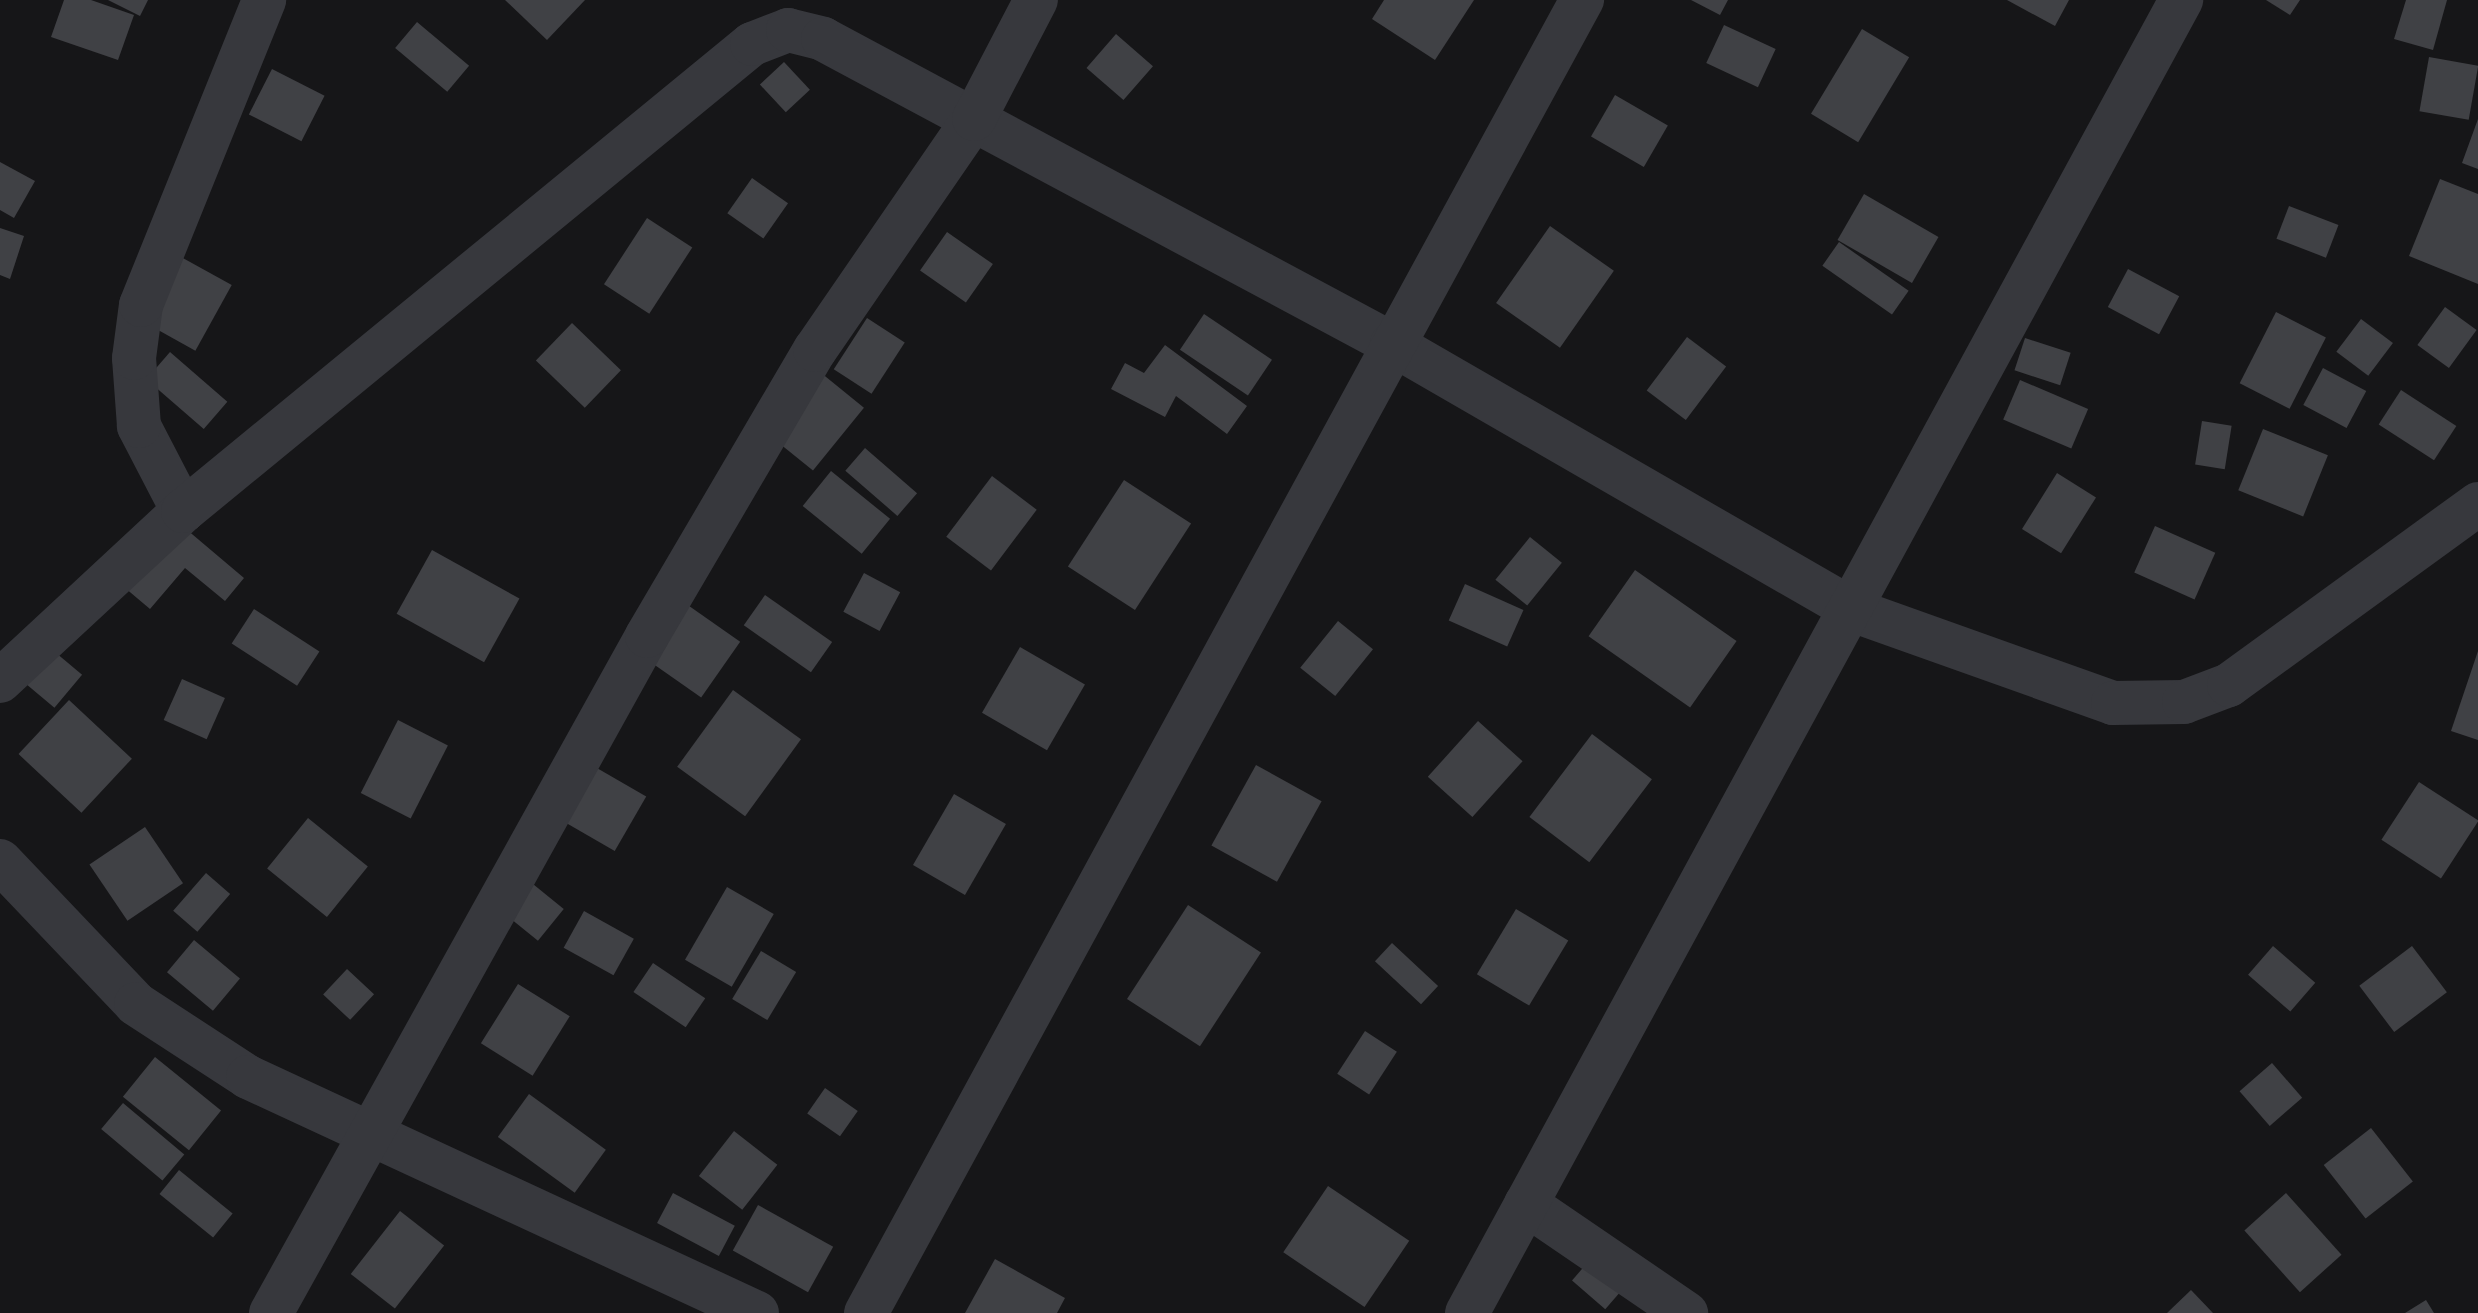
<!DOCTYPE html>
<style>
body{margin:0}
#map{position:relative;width:2478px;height:1313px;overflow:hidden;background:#161618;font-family:"Fira Sans",sans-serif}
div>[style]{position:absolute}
.building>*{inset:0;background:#404145;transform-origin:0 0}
.minor>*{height:44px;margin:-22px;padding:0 22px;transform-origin:22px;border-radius:22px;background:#37383d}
span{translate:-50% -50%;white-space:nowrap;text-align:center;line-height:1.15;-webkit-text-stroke:6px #111113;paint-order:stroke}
</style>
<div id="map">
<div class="building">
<i style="clip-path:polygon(64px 0,91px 0,134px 15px,118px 60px,51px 37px)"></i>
<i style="clip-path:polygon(108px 0,148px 0,140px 16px)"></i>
<i style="clip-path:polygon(505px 0,585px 0,547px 40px)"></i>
<i style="clip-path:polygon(1384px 0,1474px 0,1435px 60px,1372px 19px)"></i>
<i style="clip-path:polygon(1691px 0,1728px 0,1720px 15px)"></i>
<i style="clip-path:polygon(2007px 0,2069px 0,2055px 26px)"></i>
<i style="clip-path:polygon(2266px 0,2300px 0,2290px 15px)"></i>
<i style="clip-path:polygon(2406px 0,2447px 0,2433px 50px,2394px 39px)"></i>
<i style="left:417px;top:22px;width:68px;height:34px;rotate:40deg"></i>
<i style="left:1724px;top:25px;width:57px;height:42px;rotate:25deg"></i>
<i style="left:1862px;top:29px;width:55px;height:99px;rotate:31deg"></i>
<i style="left:1116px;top:34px;width:49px;height:45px;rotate:41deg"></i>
<i style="left:2429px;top:57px;width:50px;height:55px;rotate:10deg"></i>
<i style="left:784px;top:62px;width:38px;height:33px;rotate:47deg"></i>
<i style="left:272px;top:69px;width:59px;height:51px;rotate:27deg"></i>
<i style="left:1615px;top:95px;width:61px;height:48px;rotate:30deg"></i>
<i style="clip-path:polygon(2478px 119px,2478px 169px,2462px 163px)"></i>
<i style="clip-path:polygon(0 162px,35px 181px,14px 218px,0 210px)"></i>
<i style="left:752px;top:178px;width:44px;height:43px;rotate:35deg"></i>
<i style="clip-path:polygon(2440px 179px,2478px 194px,2478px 284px,2409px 256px)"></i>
<i style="left:1864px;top:194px;width:86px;height:53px;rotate:30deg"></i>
<i style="left:2289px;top:206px;width:53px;height:35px;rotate:21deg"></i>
<i style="left:647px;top:218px;width:54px;height:79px;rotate:33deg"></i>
<i style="left:1550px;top:226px;width:78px;height:94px;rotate:35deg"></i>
<i style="clip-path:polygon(0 228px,24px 236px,10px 279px,0 275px)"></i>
<i style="left:947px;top:232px;width:56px;height:47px;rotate:35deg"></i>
<i style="left:1839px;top:242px;width:85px;height:29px;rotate:35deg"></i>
<i style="left:181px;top:257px;width:58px;height:75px;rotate:29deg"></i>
<i style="left:2128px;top:269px;width:58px;height:43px;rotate:28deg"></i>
<i style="left:2445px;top:307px;width:39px;height:47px;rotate:36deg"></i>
<i style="left:2276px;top:312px;width:56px;height:80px;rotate:27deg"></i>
<i style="left:1204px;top:314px;width:82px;height:43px;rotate:34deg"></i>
<i style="left:867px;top:318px;width:45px;height:61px;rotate:33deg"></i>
<i style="left:2361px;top:319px;width:40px;height:41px;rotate:37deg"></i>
<i style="left:572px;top:323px;width:68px;height:52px;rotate:44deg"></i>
<i style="left:1687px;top:337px;width:49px;height:67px;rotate:37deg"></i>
<i style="left:2025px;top:338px;width:48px;height:34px;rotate:18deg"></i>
<i style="clip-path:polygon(1165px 345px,1247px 406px,1227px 434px,1176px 396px,1165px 417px,1111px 389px,1125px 363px,1144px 373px)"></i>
<i style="left:170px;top:352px;width:76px;height:36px;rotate:41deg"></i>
<i style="left:815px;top:368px;width:63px;height:81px;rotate:39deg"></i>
<i style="left:2323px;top:368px;width:49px;height:42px;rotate:28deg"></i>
<i style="left:2020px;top:380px;width:74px;height:43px;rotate:23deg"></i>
<i style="left:2401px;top:390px;width:66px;height:41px;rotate:33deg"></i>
<i style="left:2202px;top:421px;width:30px;height:44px;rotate:9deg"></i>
<i style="left:2263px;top:429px;width:70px;height:66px;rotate:22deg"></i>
<i style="left:865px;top:448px;width:69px;height:30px;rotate:41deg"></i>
<i style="left:831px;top:471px;width:76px;height:45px;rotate:39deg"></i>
<i style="left:2057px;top:473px;width:46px;height:66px;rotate:32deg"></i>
<i style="left:992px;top:476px;width:56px;height:76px;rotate:37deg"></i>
<i style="left:1124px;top:480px;width:80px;height:103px;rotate:33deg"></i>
<i style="clip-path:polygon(173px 518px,244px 578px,225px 601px,185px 568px,150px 609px,118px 582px)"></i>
<i style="left:2155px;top:526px;width:66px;height:51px;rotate:24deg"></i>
<i style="left:1530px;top:537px;width:41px;height:55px;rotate:39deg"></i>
<i style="left:432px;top:550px;width:100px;height:73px;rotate:29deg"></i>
<i style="left:1635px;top:570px;width:124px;height:81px;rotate:35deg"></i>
<i style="left:864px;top:573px;width:41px;height:44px;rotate:28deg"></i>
<i style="left:1465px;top:584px;width:64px;height:40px;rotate:24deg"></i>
<i style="left:765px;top:595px;width:82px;height:37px;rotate:35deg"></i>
<i style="left:682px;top:601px;width:71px;height:68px;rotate:35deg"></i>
<i style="left:254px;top:609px;width:78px;height:41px;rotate:33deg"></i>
<i style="left:1338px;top:621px;width:45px;height:60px;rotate:39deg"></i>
<i style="left:43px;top:642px;width:51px;height:43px;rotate:40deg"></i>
<i style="left:1020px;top:647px;width:75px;height:76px;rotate:30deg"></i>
<i style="clip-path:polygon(2478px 651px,2478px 740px,2451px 731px)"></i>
<i style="left:182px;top:679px;width:47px;height:45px;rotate:24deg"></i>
<i style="left:733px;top:690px;width:84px;height:95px;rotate:36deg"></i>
<i style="left:69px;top:700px;width:86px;height:74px;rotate:43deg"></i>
<i style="left:398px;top:720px;width:56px;height:82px;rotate:27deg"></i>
<i style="left:1478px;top:721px;width:60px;height:75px;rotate:42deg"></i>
<i style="left:1592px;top:734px;width:75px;height:104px;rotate:37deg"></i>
<i style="left:583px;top:760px;width:73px;height:63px;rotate:30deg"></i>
<i style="left:1256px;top:765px;width:75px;height:92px;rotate:29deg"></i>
<i style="left:2419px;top:782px;width:71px;height:69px;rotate:33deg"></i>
<i style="left:954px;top:794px;width:60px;height:82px;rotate:30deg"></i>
<i style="left:308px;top:818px;width:77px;height:65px;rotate:39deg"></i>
<i style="left:145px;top:827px;width:68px;height:67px;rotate:56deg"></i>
<i style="left:206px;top:873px;width:32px;height:50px;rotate:41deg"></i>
<i style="left:528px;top:880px;width:46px;height:41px;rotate:39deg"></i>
<i style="left:727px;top:887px;width:54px;height:84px;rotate:30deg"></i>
<i style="left:1188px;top:905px;width:87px;height:112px;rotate:33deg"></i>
<i style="left:1516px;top:909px;width:61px;height:76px;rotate:31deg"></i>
<i style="left:584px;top:911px;width:57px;height:42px;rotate:29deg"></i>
<i style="left:194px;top:940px;width:60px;height:42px;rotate:40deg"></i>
<i style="left:1392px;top:943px;width:63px;height:25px;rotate:43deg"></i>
<i style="left:2273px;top:946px;width:56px;height:38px;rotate:41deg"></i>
<i style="left:2412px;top:946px;width:58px;height:66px;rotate:53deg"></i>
<i style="left:761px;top:951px;width:41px;height:56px;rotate:31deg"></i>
<i style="left:653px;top:963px;width:63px;height:35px;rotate:34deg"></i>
<i style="left:347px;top:969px;width:37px;height:35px;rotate:43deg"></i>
<i style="left:518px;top:984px;width:61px;height:70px;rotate:32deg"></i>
<i style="left:1365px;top:1031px;width:38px;height:51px;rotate:33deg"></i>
<i style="left:155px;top:1057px;width:85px;height:51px;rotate:39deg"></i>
<i style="left:2272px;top:1063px;width:46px;height:43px;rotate:49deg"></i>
<i style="left:825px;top:1088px;width:40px;height:31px;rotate:35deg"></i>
<i style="left:529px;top:1094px;width:95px;height:53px;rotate:36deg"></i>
<i style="left:123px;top:1103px;width:80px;height:34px;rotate:40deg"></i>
<i style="left:2371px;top:1128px;width:68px;height:60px;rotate:52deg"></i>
<i style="left:734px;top:1131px;width:55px;height:57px;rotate:38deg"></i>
<i style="left:179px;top:1170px;width:69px;height:31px;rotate:39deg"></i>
<i style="left:1328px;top:1186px;width:98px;height:80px;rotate:34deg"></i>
<i style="left:673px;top:1193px;width:70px;height:34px;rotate:28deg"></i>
<i style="left:2286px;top:1193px;width:83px;height:56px;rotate:48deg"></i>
<i style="left:758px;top:1205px;width:86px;height:52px;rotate:29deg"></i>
<i style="left:400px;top:1211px;width:56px;height:80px;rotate:38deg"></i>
<i style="left:1595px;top:1254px;width:44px;height:35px;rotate:41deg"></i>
<i style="clip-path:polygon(995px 1259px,1065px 1298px,1057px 1313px,965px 1313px)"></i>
<i style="clip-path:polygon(2191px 1290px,2213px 1313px,2167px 1313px)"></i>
<i style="clip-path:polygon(2426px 1300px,2434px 1313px,2405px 1313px)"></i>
</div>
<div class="minor">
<i style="left:183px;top:511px;width:96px;rotate:-117.4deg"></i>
<i style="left:139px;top:426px;width:68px;rotate:-94.2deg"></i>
<i style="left:134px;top:358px;width:53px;rotate:-82.5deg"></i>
<i style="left:141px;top:305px;width:329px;rotate:-68deg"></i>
<i style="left:0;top:681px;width:250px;rotate:-42.9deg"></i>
<i style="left:183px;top:511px;width:736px;rotate:-39.38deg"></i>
<i style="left:752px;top:44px;width:39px;rotate:-21deg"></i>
<i style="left:788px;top:30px;width:36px;rotate:14deg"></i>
<i style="left:823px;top:39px;width:646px;rotate:28.19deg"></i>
<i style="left:1392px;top:344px;width:534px;rotate:29.97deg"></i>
<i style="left:1855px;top:611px;width:274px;rotate:19.6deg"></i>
<i style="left:2113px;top:703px;width:71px;rotate:-0.8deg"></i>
<i style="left:2184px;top:702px;width:48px;rotate:-20.7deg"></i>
<i style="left:2229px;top:685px;width:308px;rotate:-36deg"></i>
<i style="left:0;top:861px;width:197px;rotate:46.4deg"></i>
<i style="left:136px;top:1004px;width:134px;rotate:33.1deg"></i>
<i style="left:248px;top:1077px;width:561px;rotate:24.87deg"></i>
<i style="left:1526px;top:1204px;width:194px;rotate:34.3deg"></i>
<i style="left:271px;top:1313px;width:774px;rotate:-60.95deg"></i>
<i style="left:647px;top:636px;width:332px;rotate:-59.6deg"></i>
<i style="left:815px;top:350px;width:280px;rotate:-55.5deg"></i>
<i style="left:974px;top:119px;width:134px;rotate:-62.5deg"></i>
<i style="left:866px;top:1313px;width:1496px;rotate:-61.4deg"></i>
<i style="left:1467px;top:1313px;width:1495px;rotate:-61.46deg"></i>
</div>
</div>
